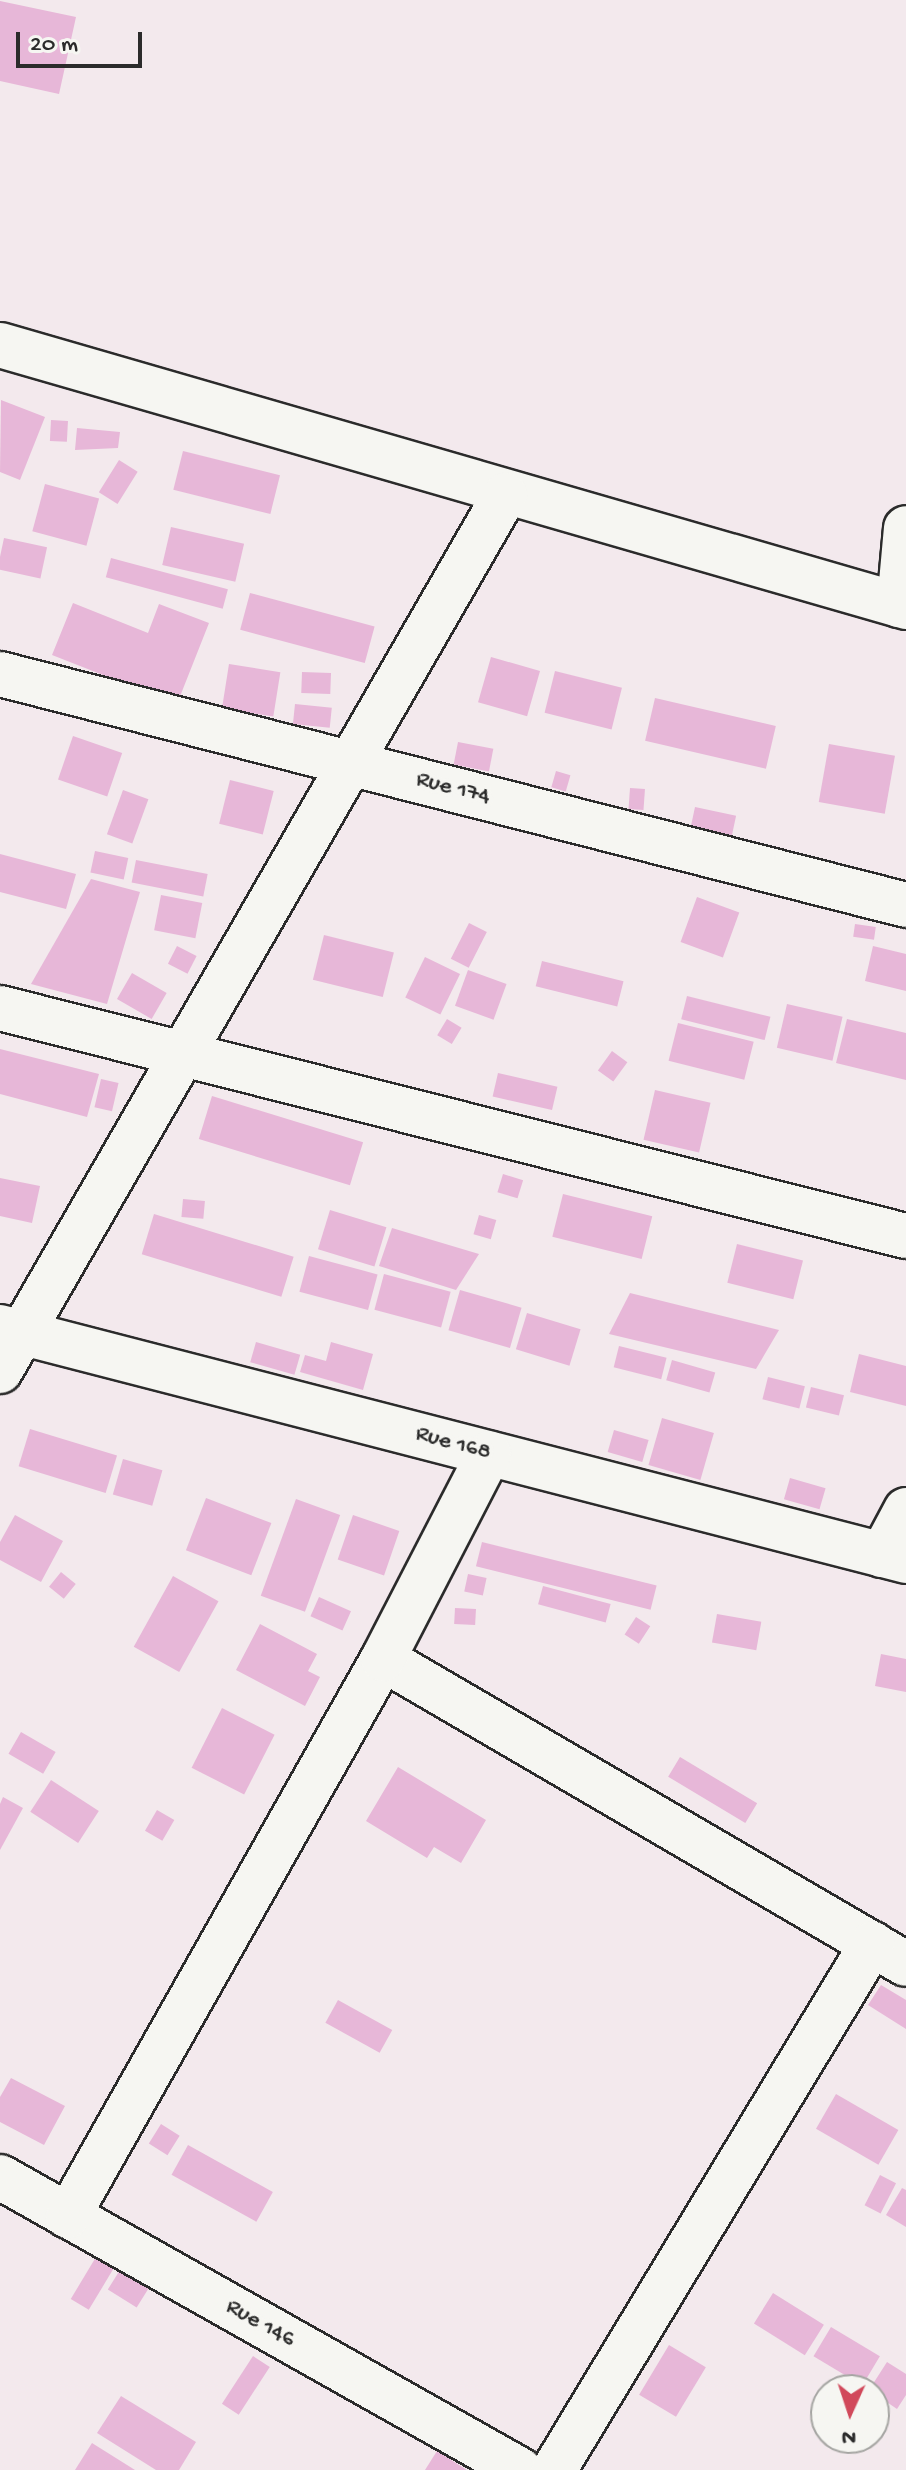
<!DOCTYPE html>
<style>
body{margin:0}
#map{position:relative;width:906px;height:2470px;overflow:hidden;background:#f3e9ed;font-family:"Gochi Hand",sans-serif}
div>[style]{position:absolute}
.building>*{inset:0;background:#e7b7d8;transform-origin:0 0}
.roads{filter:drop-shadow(2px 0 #2b2b2b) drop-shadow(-2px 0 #2b2b2b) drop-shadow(0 2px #2b2b2b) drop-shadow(0 -2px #2b2b2b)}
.street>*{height:44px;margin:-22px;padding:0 22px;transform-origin:22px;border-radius:22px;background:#f6f6f2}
span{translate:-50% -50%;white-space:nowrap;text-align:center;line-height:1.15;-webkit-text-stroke:8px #f6f6f2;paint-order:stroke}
.street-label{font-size:24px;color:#2b2b2b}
.north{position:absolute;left:810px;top:2374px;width:80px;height:80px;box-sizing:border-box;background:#f6f6f2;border:2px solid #a5a5a2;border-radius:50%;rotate:183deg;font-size:22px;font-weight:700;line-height:32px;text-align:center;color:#2b2b2b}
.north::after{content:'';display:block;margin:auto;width:28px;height:36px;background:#d1495b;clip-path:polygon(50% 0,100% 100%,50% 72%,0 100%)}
.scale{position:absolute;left:16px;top:32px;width:126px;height:36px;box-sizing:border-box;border:4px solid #2b2b2b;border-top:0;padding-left:10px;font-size:24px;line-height:28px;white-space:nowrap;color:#2b2b2b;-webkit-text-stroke:6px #f6f6f2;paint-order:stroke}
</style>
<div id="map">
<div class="building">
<i style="clip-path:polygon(0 1px,76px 17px,59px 94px,0 81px)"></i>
<i style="clip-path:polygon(1px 400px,45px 417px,20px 480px,0 472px)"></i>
<i style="left:51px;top:420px;width:17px;height:21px;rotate:3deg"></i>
<i style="clip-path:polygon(77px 428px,120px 432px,118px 448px,75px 450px)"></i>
<i style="left:183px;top:451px;width:100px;height:40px;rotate:14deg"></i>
<i style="left:119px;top:460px;width:22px;height:38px;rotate:32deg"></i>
<i style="left:45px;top:484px;width:56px;height:49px;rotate:15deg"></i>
<i style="left:171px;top:527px;width:75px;height:39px;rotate:13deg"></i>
<i style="left:4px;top:538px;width:44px;height:32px;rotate:12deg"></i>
<i style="left:111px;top:558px;width:121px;height:20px;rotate:15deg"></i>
<i style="left:250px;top:593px;width:129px;height:38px;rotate:15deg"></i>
<i style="clip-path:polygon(73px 603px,148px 633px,159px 604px,209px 623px,177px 704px,52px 655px)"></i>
<i style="left:491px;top:657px;width:51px;height:47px;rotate:16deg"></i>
<i style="left:229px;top:664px;width:52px;height:45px;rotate:9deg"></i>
<i style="left:555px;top:671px;width:69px;height:43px;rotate:14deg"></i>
<i style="left:302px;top:672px;width:29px;height:21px;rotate:2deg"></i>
<i style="left:655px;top:698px;width:124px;height:44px;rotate:13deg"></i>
<i style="left:295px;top:704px;width:37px;height:20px;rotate:6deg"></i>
<i style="left:73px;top:736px;width:52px;height:46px;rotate:19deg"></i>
<i style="left:458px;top:742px;width:36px;height:23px;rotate:11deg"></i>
<i style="left:829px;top:744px;width:67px;height:59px;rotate:10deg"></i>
<i style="left:556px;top:771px;width:15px;height:17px;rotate:16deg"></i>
<i style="left:230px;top:780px;width:45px;height:45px;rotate:14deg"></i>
<i style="left:630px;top:788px;width:15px;height:21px;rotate:4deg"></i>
<i style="left:123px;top:790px;width:27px;height:47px;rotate:20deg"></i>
<i style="left:695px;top:807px;width:42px;height:22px;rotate:12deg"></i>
<i style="left:95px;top:851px;width:34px;height:22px;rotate:12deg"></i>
<i style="clip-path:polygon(0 854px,76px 874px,66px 909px,0 892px)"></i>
<i style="left:136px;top:860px;width:73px;height:23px;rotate:11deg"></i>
<i style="clip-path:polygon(91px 879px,140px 892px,107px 1004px,31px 984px)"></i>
<i style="left:161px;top:895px;width:42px;height:36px;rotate:11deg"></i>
<i style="left:697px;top:897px;width:45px;height:48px;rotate:20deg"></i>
<i style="left:469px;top:923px;width:20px;height:40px;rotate:27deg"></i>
<i style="left:855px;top:924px;width:21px;height:13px;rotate:8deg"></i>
<i style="left:324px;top:935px;width:72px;height:46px;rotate:14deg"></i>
<i style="left:177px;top:946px;width:22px;height:20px;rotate:27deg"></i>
<i style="clip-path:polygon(873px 946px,906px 954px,906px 991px,865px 981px)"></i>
<i style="left:425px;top:957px;width:39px;height:45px;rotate:26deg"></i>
<i style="left:542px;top:961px;width:84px;height:26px;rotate:14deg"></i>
<i style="left:468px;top:970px;width:41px;height:38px;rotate:20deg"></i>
<i style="left:132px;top:973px;width:40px;height:30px;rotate:30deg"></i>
<i style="left:687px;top:996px;width:86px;height:24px;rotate:14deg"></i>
<i style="left:787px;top:1004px;width:57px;height:45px;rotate:13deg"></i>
<i style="left:447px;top:1019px;width:17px;height:19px;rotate:31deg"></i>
<i style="clip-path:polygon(847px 1019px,906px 1033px,906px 1080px,836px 1063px)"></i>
<i style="left:678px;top:1023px;width:78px;height:39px;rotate:14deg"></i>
<i style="clip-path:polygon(0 1049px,99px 1074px,87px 1117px,0 1094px)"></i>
<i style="left:612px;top:1051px;width:19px;height:24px;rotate:36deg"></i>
<i style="left:498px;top:1073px;width:61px;height:24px;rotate:13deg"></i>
<i style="left:101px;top:1079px;width:18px;height:29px;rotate:13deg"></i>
<i style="left:655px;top:1090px;width:57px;height:51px;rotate:13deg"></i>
<i style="left:212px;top:1096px;width:158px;height:45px;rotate:17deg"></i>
<i style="left:503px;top:1174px;width:21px;height:19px;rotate:17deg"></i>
<i style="clip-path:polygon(0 1178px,40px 1186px,32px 1223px,0 1216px)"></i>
<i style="left:563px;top:1194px;width:92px;height:44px;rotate:14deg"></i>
<i style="left:183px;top:1199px;width:22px;height:18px;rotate:5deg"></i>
<i style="left:330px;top:1210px;width:59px;height:41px;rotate:17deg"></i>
<i style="left:154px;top:1214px;width:146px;height:42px;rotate:17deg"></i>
<i style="left:479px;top:1215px;width:18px;height:20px;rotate:16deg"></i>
<i style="clip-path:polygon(392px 1228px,479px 1254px,456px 1290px,379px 1266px)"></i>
<i style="left:737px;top:1244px;width:68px;height:40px;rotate:14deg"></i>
<i style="left:309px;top:1256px;width:71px;height:37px;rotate:15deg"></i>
<i style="left:384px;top:1274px;width:69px;height:37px;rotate:15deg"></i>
<i style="left:460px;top:1290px;width:64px;height:42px;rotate:16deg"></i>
<i style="clip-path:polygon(630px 1293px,779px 1330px,756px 1369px,609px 1334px)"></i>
<i style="left:527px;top:1313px;width:56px;height:38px;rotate:17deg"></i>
<i style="left:256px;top:1342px;width:46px;height:21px;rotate:16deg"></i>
<i style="clip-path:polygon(331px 1342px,373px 1354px,363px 1390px,300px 1372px,305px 1355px,326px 1361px)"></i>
<i style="left:619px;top:1346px;width:49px;height:22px;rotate:14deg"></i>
<i style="clip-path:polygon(859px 1354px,906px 1366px,906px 1406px,850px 1392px)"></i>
<i style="left:672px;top:1360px;width:45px;height:21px;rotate:16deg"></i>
<i style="left:768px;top:1377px;width:38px;height:23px;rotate:14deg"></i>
<i style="left:811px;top:1387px;width:34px;height:21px;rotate:14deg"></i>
<i style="left:662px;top:1418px;width:54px;height:49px;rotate:16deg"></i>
<i style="left:30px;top:1429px;width:91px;height:39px;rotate:17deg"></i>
<i style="left:614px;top:1430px;width:36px;height:23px;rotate:16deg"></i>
<i style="left:123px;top:1459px;width:41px;height:37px;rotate:16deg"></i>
<i style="left:790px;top:1478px;width:37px;height:22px;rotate:16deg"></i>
<i style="left:206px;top:1498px;width:70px;height:56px;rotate:21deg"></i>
<i style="left:296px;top:1499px;width:47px;height:103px;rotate:20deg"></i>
<i style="clip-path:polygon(15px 1515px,63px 1541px,41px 1582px,0 1560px,0 1542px)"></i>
<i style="left:353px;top:1515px;width:49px;height:47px;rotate:19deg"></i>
<i style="left:482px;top:1542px;width:180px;height:25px;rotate:14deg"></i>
<i style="left:61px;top:1572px;width:19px;height:19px;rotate:39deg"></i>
<i style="left:468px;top:1574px;width:19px;height:18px;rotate:12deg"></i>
<i style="left:173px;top:1576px;width:52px;height:81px;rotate:29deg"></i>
<i style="left:543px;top:1586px;width:70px;height:19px;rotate:15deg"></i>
<i style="left:319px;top:1597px;width:35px;height:21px;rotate:24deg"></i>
<i style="left:455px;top:1608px;width:21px;height:16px;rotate:3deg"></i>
<i style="left:717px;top:1614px;width:45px;height:29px;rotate:10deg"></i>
<i style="left:636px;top:1617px;width:17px;height:21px;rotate:33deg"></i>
<i style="clip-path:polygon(260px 1624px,317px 1654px,308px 1671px,320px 1677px,305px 1706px,236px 1670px)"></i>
<i style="clip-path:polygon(881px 1654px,906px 1659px,906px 1692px,875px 1686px)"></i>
<i style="left:222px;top:1708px;width:59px;height:67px;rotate:27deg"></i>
<i style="left:21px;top:1732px;width:40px;height:25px;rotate:30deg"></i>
<i style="left:680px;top:1757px;width:90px;height:23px;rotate:31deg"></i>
<i style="clip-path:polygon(398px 1767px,486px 1820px,461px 1863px,434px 1847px,427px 1858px,366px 1821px)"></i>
<i style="left:51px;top:1780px;width:57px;height:38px;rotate:33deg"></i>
<i style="clip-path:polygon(3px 1797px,23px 1808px,0 1850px,0 1804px)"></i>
<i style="left:157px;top:1810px;width:20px;height:24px;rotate:30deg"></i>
<i style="clip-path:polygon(881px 1985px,906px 2000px,906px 2029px,868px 2005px)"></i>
<i style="left:338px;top:2000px;width:62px;height:26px;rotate:29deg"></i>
<i style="clip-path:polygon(11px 2078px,65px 2106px,44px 2145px,0 2122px,0 2097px)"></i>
<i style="left:836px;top:2094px;width:72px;height:40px;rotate:30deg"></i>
<i style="left:161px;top:2124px;width:22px;height:23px;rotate:32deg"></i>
<i style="left:188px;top:2145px;width:97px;height:34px;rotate:29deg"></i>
<i style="left:880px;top:2175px;width:18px;height:34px;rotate:27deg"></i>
<i style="clip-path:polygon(902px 2188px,906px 2190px,906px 2227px,886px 2215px)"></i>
<i style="left:96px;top:2257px;width:21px;height:49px;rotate:31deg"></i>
<i style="left:120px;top:2270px;width:34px;height:23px;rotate:32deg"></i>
<i style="left:773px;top:2293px;width:60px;height:36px;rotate:32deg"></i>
<i style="left:831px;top:2327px;width:57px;height:34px;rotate:31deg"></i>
<i style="left:669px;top:2345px;width:43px;height:58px;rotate:31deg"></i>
<i style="left:253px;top:2356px;width:20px;height:57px;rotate:33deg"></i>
<i style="clip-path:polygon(887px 2362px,906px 2374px,906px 2395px,897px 2409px,869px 2390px)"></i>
<i style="clip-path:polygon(121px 2396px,196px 2442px,179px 2470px,156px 2470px,97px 2433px)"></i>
<i style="clip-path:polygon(92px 2443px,135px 2470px,75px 2470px)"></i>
<i style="clip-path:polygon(437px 2451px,467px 2470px,425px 2470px)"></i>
</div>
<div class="roads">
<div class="street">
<i style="left:0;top:345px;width:943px;rotate:16.13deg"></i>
<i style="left:899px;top:605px;width:77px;rotate:-84.8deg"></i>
<i style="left:0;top:674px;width:935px;rotate:14.3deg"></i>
<i style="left:0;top:1008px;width:934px;rotate:14.13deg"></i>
<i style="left:0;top:1327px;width:936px;rotate:14.48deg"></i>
<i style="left:0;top:1371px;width:1011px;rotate:-60.04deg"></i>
<i style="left:882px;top:1555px;width:51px;rotate:-61.9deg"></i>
<i style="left:383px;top:1659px;width:605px;rotate:30.25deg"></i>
<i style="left:0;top:2177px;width:597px;rotate:29.4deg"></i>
<i style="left:68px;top:2216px;width:640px;rotate:-60.51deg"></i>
<i style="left:383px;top:1659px;width:231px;rotate:-62.7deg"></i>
<i style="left:554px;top:2470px;width:615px;rotate:-58.84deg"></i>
</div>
</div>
<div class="street-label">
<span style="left:453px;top:789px;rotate:14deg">Rue 174</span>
<span style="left:453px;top:1444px;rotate:15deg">Rue 168</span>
<span style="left:260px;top:2324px;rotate:29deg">Rue 146</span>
</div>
<div class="north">N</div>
<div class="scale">20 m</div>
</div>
